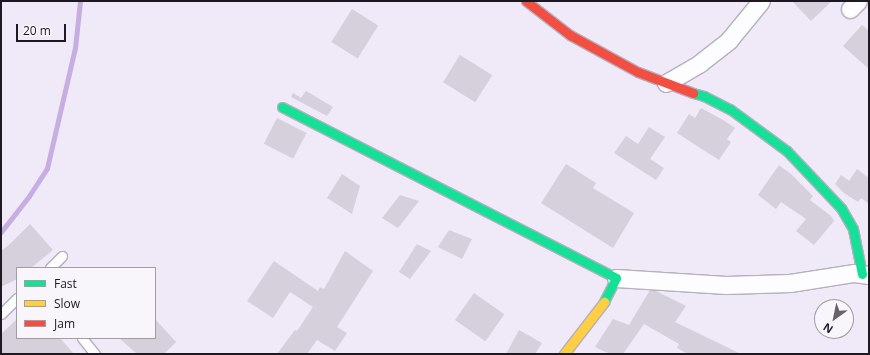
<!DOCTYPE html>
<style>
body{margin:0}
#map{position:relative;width:870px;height:355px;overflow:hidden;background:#f0e9f8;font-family:"Open Sans",sans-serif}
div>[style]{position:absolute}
.stream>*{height:5px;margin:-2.5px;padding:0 2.5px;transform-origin:2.5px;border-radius:2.5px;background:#c6aee1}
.building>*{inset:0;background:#d5d0dc;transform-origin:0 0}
.roads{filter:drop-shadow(1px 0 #b5b0bc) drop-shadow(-1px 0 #b5b0bc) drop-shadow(0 1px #b5b0bc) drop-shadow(0 -1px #b5b0bc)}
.lane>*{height:9px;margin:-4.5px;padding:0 4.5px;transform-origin:4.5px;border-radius:4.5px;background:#fdfcfe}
.street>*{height:17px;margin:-8.5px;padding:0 8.5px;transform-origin:8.5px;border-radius:8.5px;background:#fdfcfe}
.fast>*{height:9px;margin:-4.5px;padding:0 4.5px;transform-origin:4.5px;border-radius:4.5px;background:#16e098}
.slow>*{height:9px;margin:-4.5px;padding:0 4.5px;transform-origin:4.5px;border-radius:4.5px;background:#ffcf43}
.jam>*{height:9px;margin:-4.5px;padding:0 4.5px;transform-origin:4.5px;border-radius:4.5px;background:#f24e42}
span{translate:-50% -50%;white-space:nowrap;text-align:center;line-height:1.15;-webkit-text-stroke:3px #f8f5fb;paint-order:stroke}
.frame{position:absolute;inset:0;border:2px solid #1d1822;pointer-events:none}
.legend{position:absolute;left:16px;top:267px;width:140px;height:72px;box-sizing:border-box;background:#f8f5fb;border:1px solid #a09da4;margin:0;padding:5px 7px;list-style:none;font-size:12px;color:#1d1822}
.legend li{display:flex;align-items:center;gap:8px;height:20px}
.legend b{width:20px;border:1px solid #a09da4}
.north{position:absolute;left:814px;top:299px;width:40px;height:40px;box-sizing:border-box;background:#f8f5fb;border:1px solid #a09da4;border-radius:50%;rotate:213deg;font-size:11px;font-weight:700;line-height:16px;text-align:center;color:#1d1822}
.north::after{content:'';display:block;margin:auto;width:14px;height:18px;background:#67616d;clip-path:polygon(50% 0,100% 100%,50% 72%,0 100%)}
.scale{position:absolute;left:16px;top:24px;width:50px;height:18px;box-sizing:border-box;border:2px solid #1d1822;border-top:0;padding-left:5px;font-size:12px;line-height:14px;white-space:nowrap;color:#1d1822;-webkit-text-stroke:3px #f8f5fb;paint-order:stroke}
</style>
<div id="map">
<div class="stream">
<i style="left:1px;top:232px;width:46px;rotate:-52.1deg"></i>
<i style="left:29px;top:196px;width:33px;rotate:-57deg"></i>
<i style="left:47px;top:168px;width:123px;rotate:-76.9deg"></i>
<i style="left:75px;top:48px;width:47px;rotate:-83.9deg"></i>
</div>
<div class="building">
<i style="clip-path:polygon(792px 1px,832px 1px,811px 21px)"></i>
<i style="left:352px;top:9px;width:31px;height:39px;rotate:32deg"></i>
<i style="clip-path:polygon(862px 25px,869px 31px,869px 69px,843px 46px)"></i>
<i style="left:460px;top:55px;width:38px;height:32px;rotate:32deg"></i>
<i style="clip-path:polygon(306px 91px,333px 107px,327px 116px,291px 97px,293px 93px,301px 98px)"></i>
<i style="clip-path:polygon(701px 108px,723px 120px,735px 128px,727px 139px,731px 142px,719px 160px,677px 133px,689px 114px,695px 118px)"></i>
<i style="left:277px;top:118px;width:33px;height:29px;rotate:27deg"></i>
<i style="clip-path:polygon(649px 127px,665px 137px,650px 159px,664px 168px,656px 180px,614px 153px,626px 136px,638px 144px)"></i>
<i style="clip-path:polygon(566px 164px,596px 183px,593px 188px,634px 213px,613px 248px,541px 203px)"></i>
<i style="clip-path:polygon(779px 165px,791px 174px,813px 196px,810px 200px,831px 216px,834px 221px,814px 245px,796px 231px,806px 219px,781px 202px,776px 209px,758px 195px)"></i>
<i style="clip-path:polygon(857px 169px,869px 178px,869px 204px,861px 198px,858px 202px,844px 193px,835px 184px,841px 175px,849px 181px)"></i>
<i style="clip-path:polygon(342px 174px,360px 186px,352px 214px,327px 198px)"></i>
<i style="clip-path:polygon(400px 195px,419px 201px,398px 228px,382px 218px)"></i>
<i style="clip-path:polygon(30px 224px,53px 250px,31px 268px,17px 268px,17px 279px,1px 287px,1px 251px,11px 243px)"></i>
<i style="clip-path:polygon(449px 230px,472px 239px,462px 259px,438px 247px)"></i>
<i style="clip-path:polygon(417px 244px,431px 251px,410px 279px,399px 272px)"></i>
<i style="clip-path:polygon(345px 251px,373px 271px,337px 327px,347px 333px,335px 351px,317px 340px,307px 354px,277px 354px,295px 330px,297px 331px,313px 307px,290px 292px,273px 318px,247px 301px,274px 261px,318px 291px,320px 287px,324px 289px)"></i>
<i style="clip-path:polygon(650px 290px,654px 290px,686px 306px,675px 322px,741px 354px,688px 354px,677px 348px,679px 344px,644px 324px,623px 354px,610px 354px,595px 347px,613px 319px,629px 325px)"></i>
<i style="left:474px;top:293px;width:37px;height:33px;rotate:35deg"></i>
<i style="clip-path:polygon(17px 319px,17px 338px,60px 338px,74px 354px,1px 354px,1px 334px)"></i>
<i style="clip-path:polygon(155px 319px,176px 342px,164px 354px,137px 354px,119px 338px,155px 338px)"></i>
<i style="clip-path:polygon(519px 330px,542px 343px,535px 354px,506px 354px)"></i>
</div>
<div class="roads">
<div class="lane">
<i style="left:50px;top:268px;width:17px;rotate:-45deg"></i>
<i style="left:1px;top:314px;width:23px;rotate:-45deg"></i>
<i style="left:82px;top:338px;width:21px;rotate:51deg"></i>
</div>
<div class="street">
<i style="left:850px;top:9px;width:11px;rotate:-45deg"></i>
<i style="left:666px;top:83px;width:39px;rotate:-30deg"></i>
<i style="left:700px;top:63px;width:37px;rotate:-38deg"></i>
<i style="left:729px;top:40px;width:50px;rotate:-50.6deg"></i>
<i style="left:616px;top:278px;width:110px;rotate:3.6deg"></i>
<i style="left:726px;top:285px;width:64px;rotate:-1.8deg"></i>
<i style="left:790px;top:283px;width:65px;rotate:-8.9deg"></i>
<i style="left:854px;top:273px;width:15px;rotate:8deg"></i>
</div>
<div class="fast">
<i style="left:693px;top:93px;width:11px;rotate:15deg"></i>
<i style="left:704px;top:96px;width:29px;rotate:27deg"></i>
<i style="left:730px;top:109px;width:71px;rotate:36.4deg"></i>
<i style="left:787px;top:151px;width:79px;rotate:46.5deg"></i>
<i style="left:841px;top:208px;width:24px;rotate:60deg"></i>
<i style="left:853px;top:229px;width:46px;rotate:78.7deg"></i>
<i style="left:282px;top:107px;width:375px;rotate:27.1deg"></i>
<i style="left:616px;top:278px;width:27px;rotate:117deg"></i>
</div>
<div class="slow">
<i style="left:564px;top:354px;width:66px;rotate:-52.4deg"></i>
</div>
<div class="jam">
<i style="left:526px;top:1px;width:56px;rotate:37.7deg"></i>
<i style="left:570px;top:35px;width:77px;rotate:28.6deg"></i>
<i style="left:638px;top:72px;width:59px;rotate:20.9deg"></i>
</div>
</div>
<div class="frame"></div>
<ul class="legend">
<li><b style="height:5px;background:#16e098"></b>Fast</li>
<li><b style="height:5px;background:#ffcf43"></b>Slow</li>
<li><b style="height:5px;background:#f24e42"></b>Jam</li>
</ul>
<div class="north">N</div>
<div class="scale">20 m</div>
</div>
